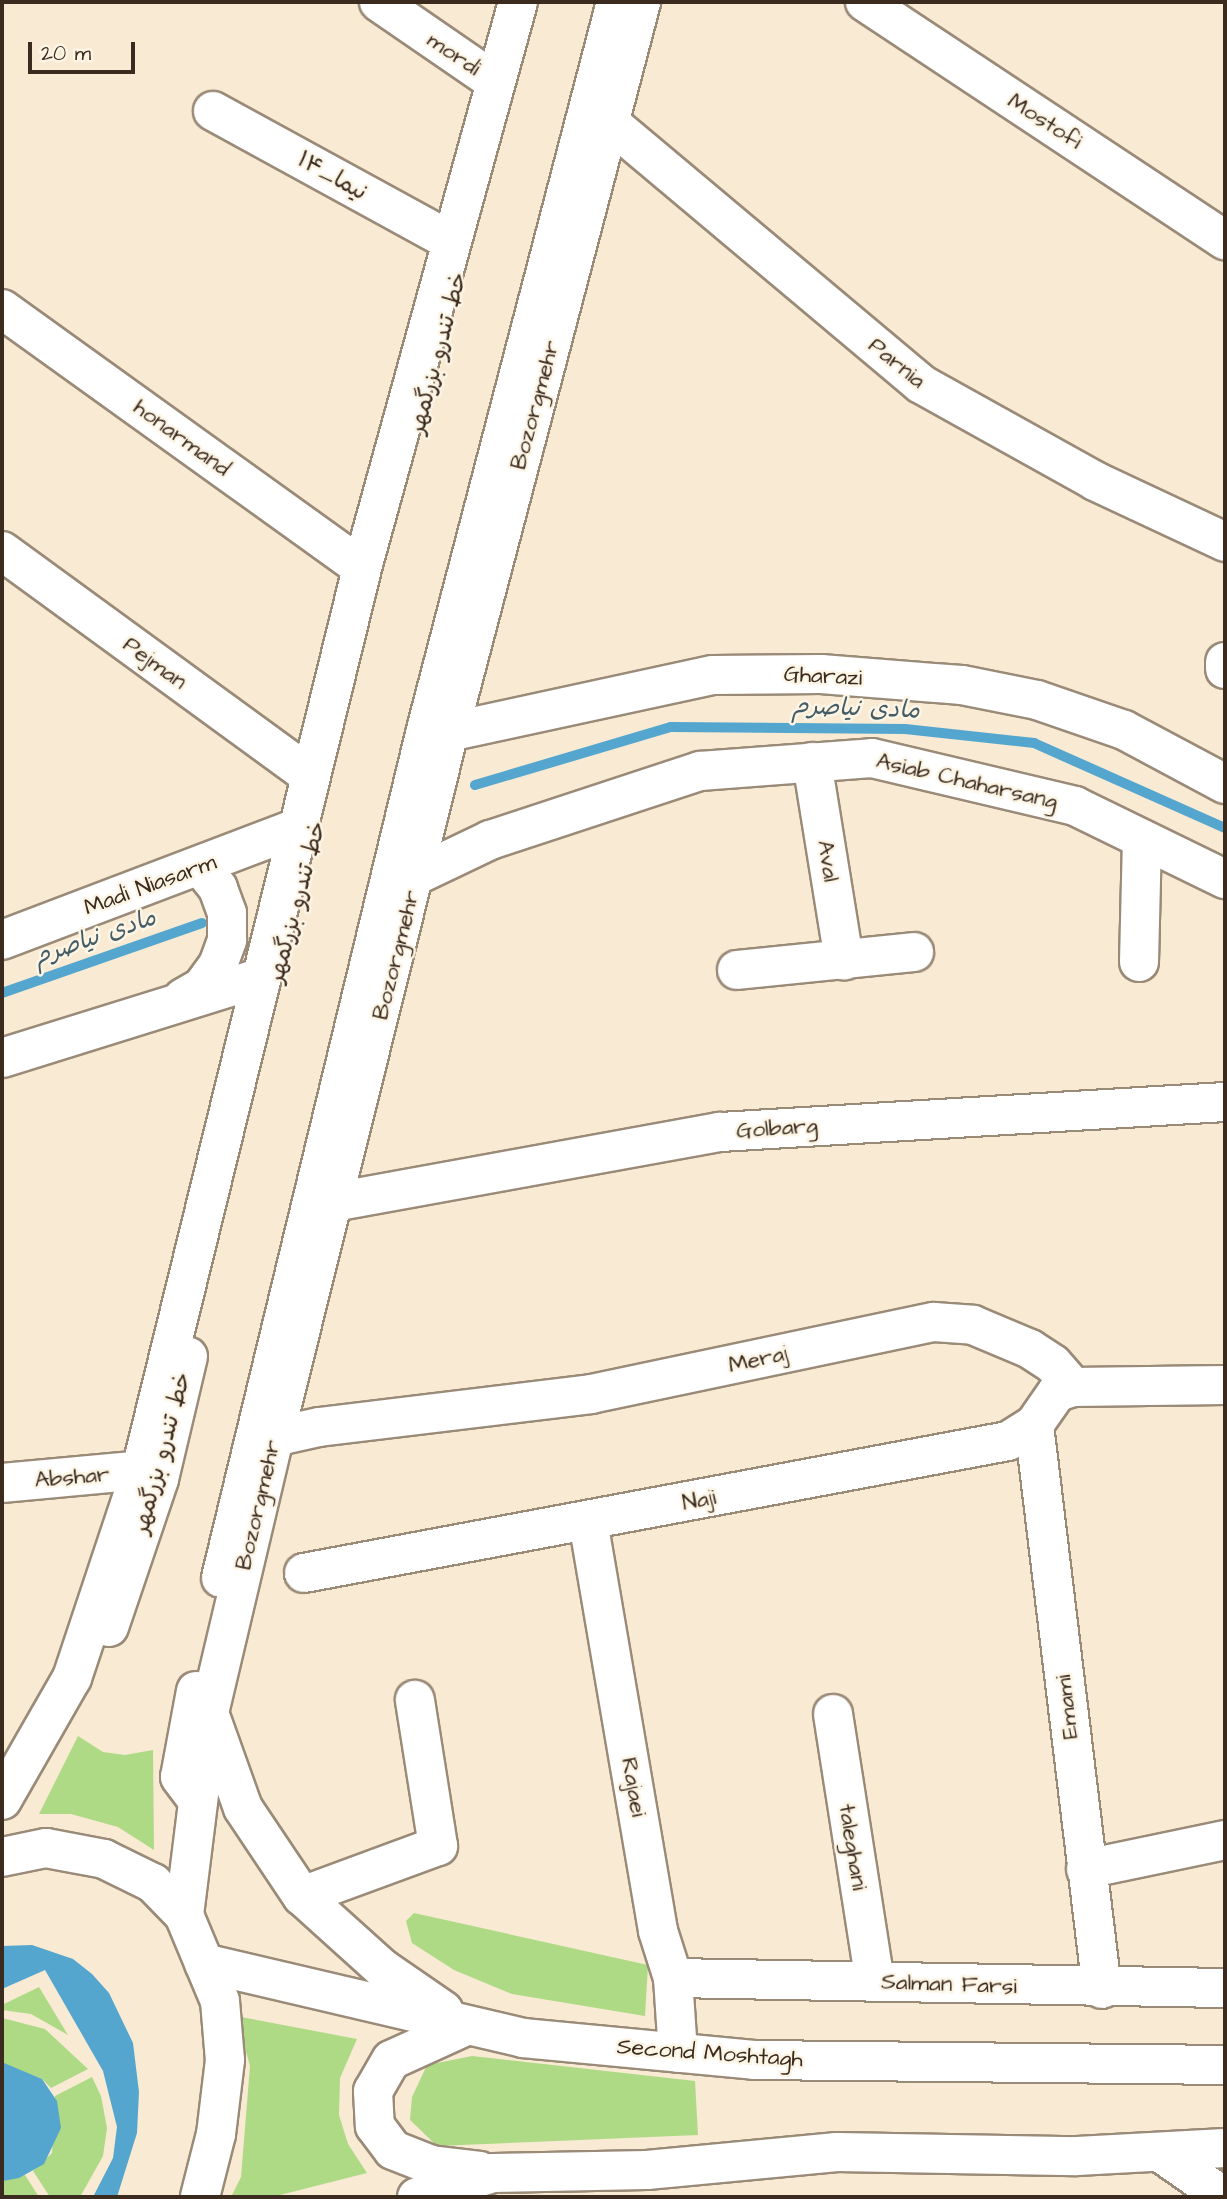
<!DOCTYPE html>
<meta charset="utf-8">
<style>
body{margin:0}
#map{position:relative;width:1227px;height:2199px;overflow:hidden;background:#f8ead3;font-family:"Architects Daughter","Playpen Sans Arabic",sans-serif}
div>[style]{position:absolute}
.green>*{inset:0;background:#aeda86}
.water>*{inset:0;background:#54a6cf}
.stream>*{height:10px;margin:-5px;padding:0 5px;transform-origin:5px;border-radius:5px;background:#54a6cf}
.roads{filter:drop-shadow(2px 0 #9a8a78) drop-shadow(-2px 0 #9a8a78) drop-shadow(0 2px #9a8a78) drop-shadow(0 -2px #9a8a78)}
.minor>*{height:38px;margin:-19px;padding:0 19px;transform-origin:19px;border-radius:19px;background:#fff}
.major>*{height:38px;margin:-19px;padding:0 19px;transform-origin:19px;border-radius:19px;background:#fff}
span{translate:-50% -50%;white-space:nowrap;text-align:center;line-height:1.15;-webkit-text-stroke:5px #fcf5e5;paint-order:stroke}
.street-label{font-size:23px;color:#3b2a1e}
.water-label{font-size:24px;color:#455c65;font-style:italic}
.frame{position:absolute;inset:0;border:4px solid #3b2a1e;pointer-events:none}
.scale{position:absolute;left:28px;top:42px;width:107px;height:32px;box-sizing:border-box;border:4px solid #3b2a1e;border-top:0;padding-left:9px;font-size:21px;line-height:24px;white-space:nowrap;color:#3b2a1e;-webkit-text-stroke:5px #fcf5e5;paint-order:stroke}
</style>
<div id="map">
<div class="green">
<i style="clip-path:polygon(78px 1736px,103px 1752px,125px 1755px,153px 1750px,154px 1850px,118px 1827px,71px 1814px,39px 1814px)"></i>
<i style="clip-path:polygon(414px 1913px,648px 1965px,645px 2016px,512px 1994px,454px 1970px,412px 1943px,406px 1921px)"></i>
<i style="clip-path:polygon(39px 1987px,68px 2035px,31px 2014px,2px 2010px,2px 2005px)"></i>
<i style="clip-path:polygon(236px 2016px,357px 2039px,340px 2078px,339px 2115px,348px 2144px,367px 2173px,272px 2197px,231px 2197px,241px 2177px,250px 2066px)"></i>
<i style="clip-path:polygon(2px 2018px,45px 2029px,88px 2069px,51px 2088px,42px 2079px,2px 2064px)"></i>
<i style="clip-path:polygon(472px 2056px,695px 2081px,698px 2135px,437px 2146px,410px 2120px,412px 2097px,427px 2065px)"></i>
<i style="clip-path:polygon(92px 2077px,101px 2096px,107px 2128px,103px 2156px,80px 2197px,50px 2197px,33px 2171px,52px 2153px,55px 2096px)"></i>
<i style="clip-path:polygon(25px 2175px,39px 2197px,2px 2197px,2px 2180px)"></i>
</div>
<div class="water">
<i style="clip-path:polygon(32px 1945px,73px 1959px,92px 1974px,109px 1993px,133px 2043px,139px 2092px,137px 2133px,117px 2197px,93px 2197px,113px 2158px,117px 2127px,103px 2071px,45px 1970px,2px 1989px,2px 1946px)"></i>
<i style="clip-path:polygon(4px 2063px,42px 2079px,57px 2101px,61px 2128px,44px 2164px,19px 2178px,3px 2181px)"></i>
</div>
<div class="stream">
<i style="left:475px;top:785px;width:204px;rotate:-16.5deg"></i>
<i style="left:671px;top:727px;width:234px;rotate:0.5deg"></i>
<i style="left:905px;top:729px;width:130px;rotate:6.2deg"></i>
<i style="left:1034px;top:743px;width:209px;rotate:24deg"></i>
<i style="left:2px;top:993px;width:212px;rotate:-19.3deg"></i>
</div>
<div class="roads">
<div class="minor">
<i style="left:379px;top:2px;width:140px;rotate:34.5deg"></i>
<i style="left:865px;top:2px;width:432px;rotate:33.5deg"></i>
<i style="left:213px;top:111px;width:270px;rotate:28.7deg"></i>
<i style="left:609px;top:122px;width:407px;rotate:40deg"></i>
<i style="left:921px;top:384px;width:199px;rotate:29.1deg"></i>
<i style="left:1095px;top:481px;width:144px;rotate:25.1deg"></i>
<i style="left:2px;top:309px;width:443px;rotate:35.7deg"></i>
<i style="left:2px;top:551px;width:380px;rotate:36.1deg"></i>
<i style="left:1225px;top:662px;width:7px;rotate:90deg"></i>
<i style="left:449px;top:732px;width:270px;rotate:-12.2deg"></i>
<i style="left:713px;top:675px;width:108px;rotate:-0.5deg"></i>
<i style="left:821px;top:674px;width:141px;rotate:4.5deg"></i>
<i style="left:962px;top:685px;width:76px;rotate:11.3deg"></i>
<i style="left:1037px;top:700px;width:92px;rotate:19deg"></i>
<i style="left:1124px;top:730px;width:115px;rotate:28.1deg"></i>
<i style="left:812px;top:762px;width:201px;rotate:80.8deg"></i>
<i style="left:417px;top:875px;width:81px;rotate:-25.6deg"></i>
<i style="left:490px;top:840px;width:221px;rotate:-18.2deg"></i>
<i style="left:700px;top:771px;width:172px;rotate:-4.3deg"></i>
<i style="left:872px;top:758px;width:209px;rotate:13.3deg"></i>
<i style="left:1075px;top:806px;width:167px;rotate:26deg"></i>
<i style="left:2px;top:940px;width:316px;rotate:-20.8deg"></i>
<i style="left:1139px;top:962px;width:123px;rotate:-88.6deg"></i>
<i style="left:737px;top:970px;width:178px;rotate:-5.8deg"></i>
<i style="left:183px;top:998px;width:22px;rotate:-30deg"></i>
<i style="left:202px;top:987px;width:27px;rotate:-54deg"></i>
<i style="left:218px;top:965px;width:27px;rotate:-70deg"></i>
<i style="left:227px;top:940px;width:27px;rotate:-90deg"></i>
<i style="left:227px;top:913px;width:27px;rotate:-110deg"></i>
<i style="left:218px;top:888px;width:27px;rotate:-129deg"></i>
<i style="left:2px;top:1058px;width:269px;rotate:-17.3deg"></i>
<i style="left:334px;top:1202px;width:392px;rotate:-10.3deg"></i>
<i style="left:720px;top:1132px;width:506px;rotate:-3.4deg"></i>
<i style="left:1034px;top:1425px;width:568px;rotate:83.13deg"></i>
<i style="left:274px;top:1437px;width:46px;rotate:-12.5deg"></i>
<i style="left:319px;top:1427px;width:274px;rotate:-6.9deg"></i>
<i style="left:591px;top:1394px;width:350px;rotate:-11.9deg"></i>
<i style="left:934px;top:1322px;width:39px;rotate:4deg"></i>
<i style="left:973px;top:1325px;width:62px;rotate:22.8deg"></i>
<i style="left:1030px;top:1349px;width:27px;rotate:33deg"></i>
<i style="left:1053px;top:1364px;width:30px;rotate:49deg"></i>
<i style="left:2px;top:1483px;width:140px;rotate:-5.3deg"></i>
<i style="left:588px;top:1521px;width:416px;rotate:80.3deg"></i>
<i style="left:658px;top:1931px;width:49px;rotate:72.3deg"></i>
<i style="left:673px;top:1978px;width:75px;rotate:86.2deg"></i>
<i style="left:304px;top:1573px;width:716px;rotate:-10.62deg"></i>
<i style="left:1008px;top:1441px;width:31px;rotate:-32deg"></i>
<i style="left:1034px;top:1425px;width:40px;rotate:-55.1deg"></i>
<i style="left:1057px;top:1392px;width:17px;rotate:-17deg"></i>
<i style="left:1073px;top:1387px;width:152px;rotate:-0.8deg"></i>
<i style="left:221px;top:1578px;width:872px;rotate:-76.41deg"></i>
<i style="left:426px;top:730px;width:752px;rotate:-75.37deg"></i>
<i style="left:109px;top:1627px;width:156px;rotate:-71.3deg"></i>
<i style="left:159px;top:1479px;width:126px;rotate:-76.7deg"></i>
<i style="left:196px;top:1691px;width:87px;rotate:100.5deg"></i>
<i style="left:180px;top:1777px;width:30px;rotate:53deg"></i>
<i style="left:833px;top:1714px;width:270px;rotate:81.1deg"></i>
<i style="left:1086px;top:1869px;width:142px;rotate:-11.8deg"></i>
<i style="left:302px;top:1896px;width:145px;rotate:-20.2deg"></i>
<i style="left:438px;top:1846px;width:148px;rotate:-99deg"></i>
<i style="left:673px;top:1978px;width:552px;rotate:1.04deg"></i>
</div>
<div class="major">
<i style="left:212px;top:1721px;width:92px;rotate:70.4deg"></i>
<i style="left:243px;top:1808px;width:106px;rotate:56.2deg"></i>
<i style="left:302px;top:1896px;width:108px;rotate:42deg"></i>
<i style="left:382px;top:1968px;width:75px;rotate:34.7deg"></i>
<i style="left:2px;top:1800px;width:141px;rotate:-60.2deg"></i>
<i style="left:72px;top:1678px;width:219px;rotate:-71.6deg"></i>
<i style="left:141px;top:1470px;width:929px;rotate:-76.23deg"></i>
<i style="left:362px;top:568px;width:587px;rotate:-74.59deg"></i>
<i style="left:2px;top:1857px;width:45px;rotate:-11.6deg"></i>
<i style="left:46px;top:1848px;width:59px;rotate:10.7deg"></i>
<i style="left:104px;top:1859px;width:55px;rotate:26.1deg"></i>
<i style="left:153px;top:1883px;width:45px;rotate:45.9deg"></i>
<i style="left:184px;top:1915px;width:93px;rotate:67.3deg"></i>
<i style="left:220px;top:2001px;width:59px;rotate:85.2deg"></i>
<i style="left:225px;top:2060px;width:75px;rotate:96.9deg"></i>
<i style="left:216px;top:2134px;width:65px;rotate:104.3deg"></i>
<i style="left:184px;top:1915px;width:204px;rotate:-82.9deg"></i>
<i style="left:209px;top:1713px;width:284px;rotate:-76.7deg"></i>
<i style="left:274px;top:1437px;width:726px;rotate:-76.06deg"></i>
<i style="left:449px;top:732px;width:755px;rotate:-75.26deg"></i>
<i style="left:204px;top:1963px;width:328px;rotate:13.2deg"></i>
<i style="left:523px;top:2038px;width:232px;rotate:5.4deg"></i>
<i style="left:754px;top:2060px;width:471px;rotate:0.6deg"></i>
<i style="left:466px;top:2026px;width:82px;rotate:155.6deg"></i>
<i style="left:391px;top:2060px;width:36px;rotate:120deg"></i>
<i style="left:373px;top:2091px;width:35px;rotate:87deg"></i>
<i style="left:375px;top:2126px;width:30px;rotate:53deg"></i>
<i style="left:393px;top:2150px;width:41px;rotate:21.5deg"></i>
<i style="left:431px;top:2165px;width:49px;rotate:7deg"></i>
<i style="left:1161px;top:2153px;width:77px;rotate:34.9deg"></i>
<i style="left:417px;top:2197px;width:80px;rotate:-17.5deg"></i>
<i style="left:493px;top:2173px;width:154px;rotate:-1.1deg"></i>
<i style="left:647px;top:2170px;width:191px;rotate:-5.4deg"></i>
<i style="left:837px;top:2152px;width:240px;rotate:1deg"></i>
<i style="left:1077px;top:2156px;width:148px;rotate:-3.1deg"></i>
</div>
</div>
<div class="street-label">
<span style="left:454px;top:54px;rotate:34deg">mordi</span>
<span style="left:1045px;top:121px;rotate:33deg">Mostofi</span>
<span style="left:332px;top:176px;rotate:29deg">۱۴_نیما</span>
<span style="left:438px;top:353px;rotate:-75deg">خط تندرو بزرگمهر</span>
<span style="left:897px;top:363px;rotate:39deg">Parnia</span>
<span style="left:535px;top:405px;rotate:-75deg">Bozorgmehr</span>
<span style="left:182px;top:438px;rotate:36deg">honarmand</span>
<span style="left:155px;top:663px;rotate:36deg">Pejman</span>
<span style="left:823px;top:676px;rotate:3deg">Gharazi</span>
<span style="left:967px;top:781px;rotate:13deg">Asiab Chaharsang</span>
<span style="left:828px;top:861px;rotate:81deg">Aval</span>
<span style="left:150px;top:885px;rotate:-20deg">Madi Niasarm</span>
<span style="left:297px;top:902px;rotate:-75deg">خط تندرو بزرگمهر</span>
<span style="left:396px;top:955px;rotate:-76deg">Bozorgmehr</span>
<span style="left:777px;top:1128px;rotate:-4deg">Golbarg</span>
<span style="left:758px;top:1359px;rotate:-12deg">Meraj</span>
<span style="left:162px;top:1453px;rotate:-75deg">خط تندرو بزرگمهر</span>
<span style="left:72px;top:1477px;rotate:-5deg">Abshar</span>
<span style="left:699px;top:1500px;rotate:-11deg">Naji</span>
<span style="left:258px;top:1505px;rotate:-77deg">Bozorgmehr</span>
<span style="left:1067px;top:1707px;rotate:-97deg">Emami</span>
<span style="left:634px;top:1787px;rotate:80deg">Rajaei</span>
<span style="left:853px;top:1847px;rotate:81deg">taleghani</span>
<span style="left:949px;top:1984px;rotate:2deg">Salman Farsi</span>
<span style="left:710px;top:2053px;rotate:4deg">Second Moshtagh</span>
</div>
<div class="water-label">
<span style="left:856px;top:709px;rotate:2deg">مادی نیاصرم</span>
<span style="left:95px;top:938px;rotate:-19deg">مادی نیاصرم</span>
</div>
<div class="frame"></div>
<div class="scale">20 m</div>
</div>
